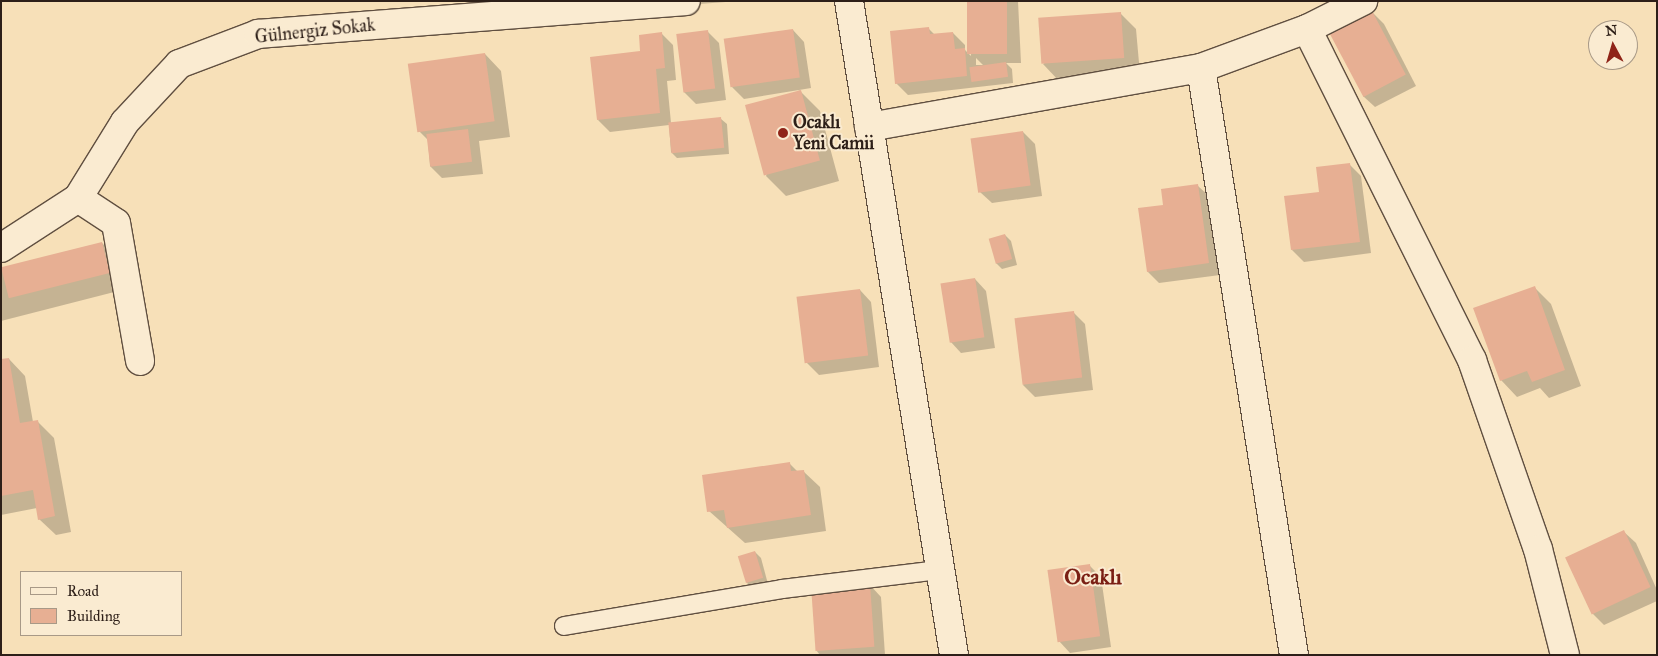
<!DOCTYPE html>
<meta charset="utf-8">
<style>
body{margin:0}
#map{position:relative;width:1658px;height:656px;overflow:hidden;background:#f7e0b8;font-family:"IM FELL Great Primer",serif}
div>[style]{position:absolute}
.shadow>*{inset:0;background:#0003}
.building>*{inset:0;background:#e7af93;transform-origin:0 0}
.roads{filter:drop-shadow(1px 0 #604f40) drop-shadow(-1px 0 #604f40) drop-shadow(0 1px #604f40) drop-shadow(0 -1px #604f40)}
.lane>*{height:18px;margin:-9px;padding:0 9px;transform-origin:9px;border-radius:9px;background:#faebd1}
.street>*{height:28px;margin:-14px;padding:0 14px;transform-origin:14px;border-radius:14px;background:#faebd1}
.secondary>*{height:28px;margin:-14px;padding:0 14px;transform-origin:14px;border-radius:14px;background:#faebd1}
.dots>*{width:14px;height:14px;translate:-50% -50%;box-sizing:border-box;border:2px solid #faebd1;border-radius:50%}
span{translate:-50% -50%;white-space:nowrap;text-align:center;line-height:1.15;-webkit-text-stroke:4px #faebd1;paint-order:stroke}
.street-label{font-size:18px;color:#2d1f18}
.poi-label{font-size:18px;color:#2d1f18;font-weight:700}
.left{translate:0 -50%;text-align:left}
.district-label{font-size:22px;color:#7a1f14;font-weight:700}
.frame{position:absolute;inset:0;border:2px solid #2d1f18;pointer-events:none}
.legend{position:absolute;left:20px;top:571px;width:162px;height:65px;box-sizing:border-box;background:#faebd1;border:1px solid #a89987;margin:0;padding:6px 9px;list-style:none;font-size:15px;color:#2d1f18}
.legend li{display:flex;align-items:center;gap:10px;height:25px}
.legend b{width:25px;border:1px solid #a89987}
.north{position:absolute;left:1588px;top:20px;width:50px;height:50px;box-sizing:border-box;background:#faebd1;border:1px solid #a89987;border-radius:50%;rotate:354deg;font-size:14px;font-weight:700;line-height:20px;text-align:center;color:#2d1f18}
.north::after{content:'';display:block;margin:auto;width:18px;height:22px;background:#8f2418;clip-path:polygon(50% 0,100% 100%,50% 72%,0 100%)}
</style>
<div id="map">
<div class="shadow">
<i style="clip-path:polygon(696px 1px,739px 1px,699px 4px)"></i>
<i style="clip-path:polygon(evenodd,968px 1px,1018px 1px,1021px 63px,1006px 63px,1012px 69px,1013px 83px,908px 95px,896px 83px,928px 28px,935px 35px,953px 33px,965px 45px,965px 50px,971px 56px,968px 1px,976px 58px,983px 65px,976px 65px,976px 58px)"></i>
<i style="clip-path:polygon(1372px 12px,1384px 24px,1416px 86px,1375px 107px,1363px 96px)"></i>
<i style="clip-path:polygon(1120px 13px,1136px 29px,1140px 74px,1059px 81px,1043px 64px)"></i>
<i style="clip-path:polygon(793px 30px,804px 42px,811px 88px,799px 90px,820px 111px,839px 181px,786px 196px,766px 176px,799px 90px,744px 99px,732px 87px,725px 40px)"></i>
<i style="clip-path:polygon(707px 31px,719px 43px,726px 100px,696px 104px,684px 92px)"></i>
<i style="clip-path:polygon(661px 33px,673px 45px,676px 80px,667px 81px,671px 123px,721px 119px,727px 124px,729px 154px,677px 158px,671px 152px,669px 125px,610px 132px,598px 120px,642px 52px)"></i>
<i style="clip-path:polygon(485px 54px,501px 71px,510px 137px,479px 141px,483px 174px,442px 178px,430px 166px,428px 140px,418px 130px)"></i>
<i style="clip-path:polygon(1023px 132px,1035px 144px,1042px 196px,992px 203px,980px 192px)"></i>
<i style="clip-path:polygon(1349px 164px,1361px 176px,1371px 253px,1304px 262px,1292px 250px,1320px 193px)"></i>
<i style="clip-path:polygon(1198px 186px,1210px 197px,1220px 275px,1159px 283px,1148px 272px,1164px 206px)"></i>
<i style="clip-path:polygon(1005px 235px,1011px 241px,1017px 265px,1002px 269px,996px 263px)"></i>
<i style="clip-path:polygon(102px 243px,118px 260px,126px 289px,1px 321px,1px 269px)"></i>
<i style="clip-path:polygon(975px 279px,986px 291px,995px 348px,961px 353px,950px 341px)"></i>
<i style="clip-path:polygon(1534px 287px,1551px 304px,1581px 386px,1549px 398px,1540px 388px,1517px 397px,1501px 380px)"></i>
<i style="clip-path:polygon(860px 290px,871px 302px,879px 367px,819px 375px,807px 363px,799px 298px)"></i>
<i style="clip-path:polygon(1074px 313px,1085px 324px,1093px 390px,1035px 397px,1023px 385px)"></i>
<i style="clip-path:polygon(9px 359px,25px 376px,33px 422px,37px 421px,54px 438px,71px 532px,56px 535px,39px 519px,37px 508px,1px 515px,1px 361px)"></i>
<i style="clip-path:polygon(790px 464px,798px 472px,803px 471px,820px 487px,826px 531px,745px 543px,709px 511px)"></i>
<i style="clip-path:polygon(1624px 532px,1636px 543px,1657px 590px,1657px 601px,1604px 625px,1592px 613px,1567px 558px)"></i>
<i style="clip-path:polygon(755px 552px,761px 558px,768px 584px,753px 588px,747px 583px)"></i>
<i style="clip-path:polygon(1090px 566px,1101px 577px,1111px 647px,1070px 653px,1059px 641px)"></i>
<i style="clip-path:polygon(870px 585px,881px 597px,885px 655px,820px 655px,816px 650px)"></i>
</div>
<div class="building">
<i style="left:967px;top:1px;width:40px;height:53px"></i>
<i style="left:1372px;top:11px;width:72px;height:48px;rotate:62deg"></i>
<i style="left:1121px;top:12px;width:46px;height:83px;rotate:86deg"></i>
<i style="clip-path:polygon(929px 27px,930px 34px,953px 32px,955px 49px,965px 48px,967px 76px,895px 84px,890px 31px)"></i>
<i style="left:793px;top:29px;width:49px;height:70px;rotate:82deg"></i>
<i style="left:708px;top:30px;width:59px;height:32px;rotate:83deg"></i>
<i style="clip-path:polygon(662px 32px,665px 68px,656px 69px,660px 113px,597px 120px,590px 57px,640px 51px,639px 35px)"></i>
<i style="left:485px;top:53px;width:69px;height:78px;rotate:82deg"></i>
<i style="left:1006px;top:62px;width:15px;height:37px;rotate:82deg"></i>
<i style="left:801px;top:90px;width:73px;height:58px;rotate:75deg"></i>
<i style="left:721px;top:117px;width:31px;height:53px;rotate:84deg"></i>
<i style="left:468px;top:129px;width:33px;height:42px;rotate:83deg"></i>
<i style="left:1023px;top:131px;width:55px;height:53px;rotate:82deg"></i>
<i style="clip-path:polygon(1350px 163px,1360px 242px,1291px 250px,1284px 196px,1319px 192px,1316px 167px)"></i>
<i style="clip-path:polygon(1198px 184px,1209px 263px,1147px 272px,1138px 208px,1163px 205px,1161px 189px)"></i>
<i style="left:1005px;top:234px;width:26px;height:17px;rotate:74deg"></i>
<i style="left:102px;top:242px;width:32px;height:104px;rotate:76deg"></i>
<i style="left:975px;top:278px;width:60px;height:35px;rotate:81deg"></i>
<i style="clip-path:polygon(1535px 286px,1565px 370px,1532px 382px,1527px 371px,1500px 381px,1473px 308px)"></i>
<i style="left:860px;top:289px;width:67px;height:64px;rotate:83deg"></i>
<i style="left:1074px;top:311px;width:67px;height:60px;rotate:83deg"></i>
<i style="clip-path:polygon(9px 358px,20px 423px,38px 420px,55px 516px,38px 520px,33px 490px,1px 496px,1px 359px)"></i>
<i style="clip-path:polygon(790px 462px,791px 471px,804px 470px,811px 515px,727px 528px,724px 510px,707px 512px,702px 475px)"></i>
<i style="left:1624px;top:530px;width:63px;height:65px;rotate:65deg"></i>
<i style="left:755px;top:551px;width:28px;height:18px;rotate:73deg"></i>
<i style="left:1090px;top:564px;width:73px;height:43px;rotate:82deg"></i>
<i style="left:870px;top:584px;width:63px;height:59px;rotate:86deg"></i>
</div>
<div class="roads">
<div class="lane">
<i style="left:564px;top:626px;width:221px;rotate:-9.6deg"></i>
<i style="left:782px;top:589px;width:158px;rotate:-6.9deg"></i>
</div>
<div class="street">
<i style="left:1307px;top:29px;width:370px;rotate:63.5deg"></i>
<i style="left:1472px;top:360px;width:200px;rotate:70.8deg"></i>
<i style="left:1538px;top:549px;width:109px;rotate:75.7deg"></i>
<i style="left:1201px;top:68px;width:594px;rotate:81deg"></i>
<i style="left:869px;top:127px;width:337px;rotate:-10.1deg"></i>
<i style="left:1201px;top:68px;width:113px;rotate:-20.2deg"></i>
<i style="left:1307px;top:29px;width:63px;rotate:-26.6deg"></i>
<i style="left:78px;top:198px;width:45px;rotate:33.3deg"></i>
<i style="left:116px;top:223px;width:140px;rotate:80.1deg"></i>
<i style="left:1px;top:248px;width:92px;rotate:-33deg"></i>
<i style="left:78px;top:198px;width:89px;rotate:-58.3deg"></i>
<i style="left:125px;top:122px;width:79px;rotate:-47deg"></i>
<i style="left:179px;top:64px;width:85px;rotate:-20.8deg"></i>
<i style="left:258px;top:34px;width:429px;rotate:-4.4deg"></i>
</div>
<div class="secondary">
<i style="left:849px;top:1px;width:662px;rotate:80.88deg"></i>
</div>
</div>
<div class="dots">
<i style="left:783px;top:133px;background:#8f2418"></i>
</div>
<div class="street-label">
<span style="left:315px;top:31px;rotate:-6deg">Gülnergiz Sokak</span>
</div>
<div class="poi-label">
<span class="left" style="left:793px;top:133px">Ocaklı<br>Yeni Camii</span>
</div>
<div class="district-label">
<span style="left:1093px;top:577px">Ocaklı</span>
</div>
<div class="frame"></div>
<ul class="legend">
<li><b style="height:6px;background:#faebd1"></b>Road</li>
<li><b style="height:14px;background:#e7af93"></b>Building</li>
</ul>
<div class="north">N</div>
</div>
